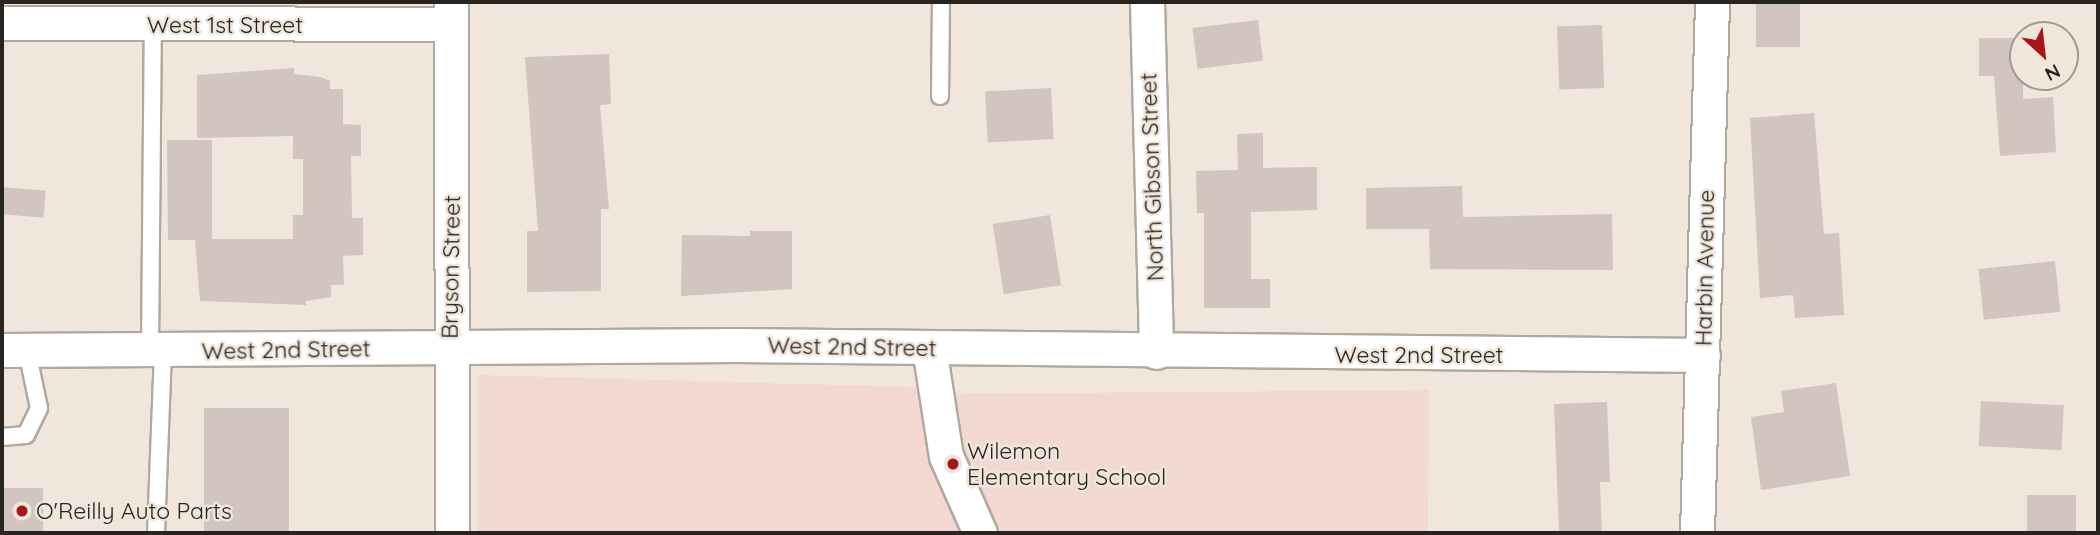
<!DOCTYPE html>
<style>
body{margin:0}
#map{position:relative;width:2100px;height:535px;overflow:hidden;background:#f0e6dc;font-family:Quicksand,sans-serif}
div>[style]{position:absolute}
.education>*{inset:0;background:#f2d8d1}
.building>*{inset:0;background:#d2c4bf;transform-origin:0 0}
.roads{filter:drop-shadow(2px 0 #b1a89e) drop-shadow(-2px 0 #b1a89e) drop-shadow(0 2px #b1a89e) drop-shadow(0 -2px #b1a89e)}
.service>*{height:16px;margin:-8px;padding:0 8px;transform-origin:8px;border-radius:8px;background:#fff}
.minor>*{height:33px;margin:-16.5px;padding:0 16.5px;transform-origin:16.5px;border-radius:16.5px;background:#fff}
.dots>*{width:19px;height:19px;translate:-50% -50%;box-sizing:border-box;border:4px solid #f0e6dc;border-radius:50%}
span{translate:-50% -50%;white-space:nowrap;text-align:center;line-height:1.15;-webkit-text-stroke:5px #f0e6dc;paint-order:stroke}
.street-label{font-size:23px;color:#282521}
.poi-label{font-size:23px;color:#282521}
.left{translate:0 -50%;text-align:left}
.frame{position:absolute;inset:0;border:4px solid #282521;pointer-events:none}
.north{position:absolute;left:2009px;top:21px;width:70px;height:70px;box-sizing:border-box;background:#f0e6dc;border:2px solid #a09991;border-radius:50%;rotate:153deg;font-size:19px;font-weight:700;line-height:28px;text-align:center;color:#282521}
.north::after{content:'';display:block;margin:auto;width:24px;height:32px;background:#a81417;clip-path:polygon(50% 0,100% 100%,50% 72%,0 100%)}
</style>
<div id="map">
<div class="education">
<i style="clip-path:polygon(478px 375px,909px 387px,954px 394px,1429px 390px,1428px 533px,478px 533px)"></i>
</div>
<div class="building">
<i style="left:1756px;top:2px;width:44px;height:45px"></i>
<i style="left:1258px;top:20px;width:41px;height:66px;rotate:83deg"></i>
<i style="left:1602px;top:25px;width:63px;height:45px;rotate:88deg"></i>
<i style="clip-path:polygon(1979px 38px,2023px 38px,2023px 99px,2053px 97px,2056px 152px,2000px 156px,1994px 76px,1979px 76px)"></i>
<i style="clip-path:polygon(609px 54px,611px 104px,600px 105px,609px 209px,601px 209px,601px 291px,527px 292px,527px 231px,538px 231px,525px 57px)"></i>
<i style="clip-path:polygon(294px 68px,294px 74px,321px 77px,330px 81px,330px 89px,343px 89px,343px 124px,361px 125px,361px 156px,351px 156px,352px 218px,363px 218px,363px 255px,343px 256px,344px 285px,331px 285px,331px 297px,306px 301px,306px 305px,200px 301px,195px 240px,168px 240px,167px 140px,212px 140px,212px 239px,293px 239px,293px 215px,303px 215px,303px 159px,293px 159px,293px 136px,197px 138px,197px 75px)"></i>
<i style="left:1051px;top:88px;width:51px;height:66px;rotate:87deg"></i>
<i style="clip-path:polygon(1814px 113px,1824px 234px,1839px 233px,1844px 315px,1795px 318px,1793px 295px,1760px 298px,1750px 118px)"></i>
<i style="clip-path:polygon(1263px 133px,1263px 168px,1317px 167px,1317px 210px,1251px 212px,1251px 279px,1270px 279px,1270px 308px,1204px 308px,1204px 213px,1197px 213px,1196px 171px,1238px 170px,1237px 134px)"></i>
<i style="clip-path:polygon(1462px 186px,1463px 217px,1612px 214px,1613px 270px,1430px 269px,1429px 229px,1366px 229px,1366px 188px)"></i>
<i style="left:2px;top:187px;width:44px;height:27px;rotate:5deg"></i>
<i style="left:1050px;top:215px;width:71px;height:58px;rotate:81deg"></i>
<i style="clip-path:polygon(750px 231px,792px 231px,792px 289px,681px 296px,682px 235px,750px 236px)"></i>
<i style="left:2055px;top:261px;width:51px;height:77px;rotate:84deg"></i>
<i style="clip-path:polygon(1836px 383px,1850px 476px,1761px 490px,1751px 417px,1784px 412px,1781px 391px)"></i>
<i style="left:1981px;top:401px;width:83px;height:45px;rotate:3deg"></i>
<i style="clip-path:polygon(1607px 402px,1610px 482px,1600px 482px,1602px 533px,1559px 533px,1554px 404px)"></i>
<i style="left:204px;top:408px;width:85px;height:125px"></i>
<i style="left:2px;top:488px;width:41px;height:45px"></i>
<i style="left:2027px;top:495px;width:49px;height:38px"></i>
</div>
<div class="roads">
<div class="service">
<i style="left:940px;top:96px;width:94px;rotate:-89.4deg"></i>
<i style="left:150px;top:351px;width:326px;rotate:-89.5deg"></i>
<i style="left:2px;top:437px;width:24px;rotate:-5deg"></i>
<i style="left:26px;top:435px;width:30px;rotate:-64deg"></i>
<i style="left:39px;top:408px;width:58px;rotate:-101.9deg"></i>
<i style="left:156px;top:533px;width:182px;rotate:-87.8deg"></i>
</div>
<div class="minor">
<i style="left:451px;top:2px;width:531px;rotate:89.89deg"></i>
<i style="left:1147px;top:2px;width:350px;rotate:88.5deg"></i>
<i style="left:2px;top:23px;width:447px;rotate:0.1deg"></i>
<i style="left:929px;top:348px;width:109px;rotate:81.1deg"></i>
<i style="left:946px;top:456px;width:84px;rotate:66.2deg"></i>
<i style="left:2px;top:350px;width:734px;rotate:-0.39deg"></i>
<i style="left:736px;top:345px;width:967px;rotate:0.59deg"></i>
<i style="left:1697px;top:533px;width:531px;rotate:-88.38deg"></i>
</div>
</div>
<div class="dots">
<i style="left:953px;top:464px;background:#a81417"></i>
<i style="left:22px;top:511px;background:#a81417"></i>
</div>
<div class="street-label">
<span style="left:225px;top:25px">West 1st Street</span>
<span style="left:1152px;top:177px;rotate:-92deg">North Gibson Street</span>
<span style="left:451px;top:267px;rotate:-89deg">Bryson Street</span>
<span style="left:1705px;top:268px;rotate:-89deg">Harbin Avenue</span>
<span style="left:852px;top:347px;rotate:1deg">West 2nd Street</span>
<span style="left:286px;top:350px;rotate:-1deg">West 2nd Street</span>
<span style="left:1419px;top:355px">West 2nd Street</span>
</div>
<div class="poi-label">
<span class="left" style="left:967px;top:464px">Wilemon<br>Elementary School</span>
<span class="left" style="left:36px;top:511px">O'Reilly Auto Parts</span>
</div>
<div class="frame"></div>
<div class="north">N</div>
</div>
